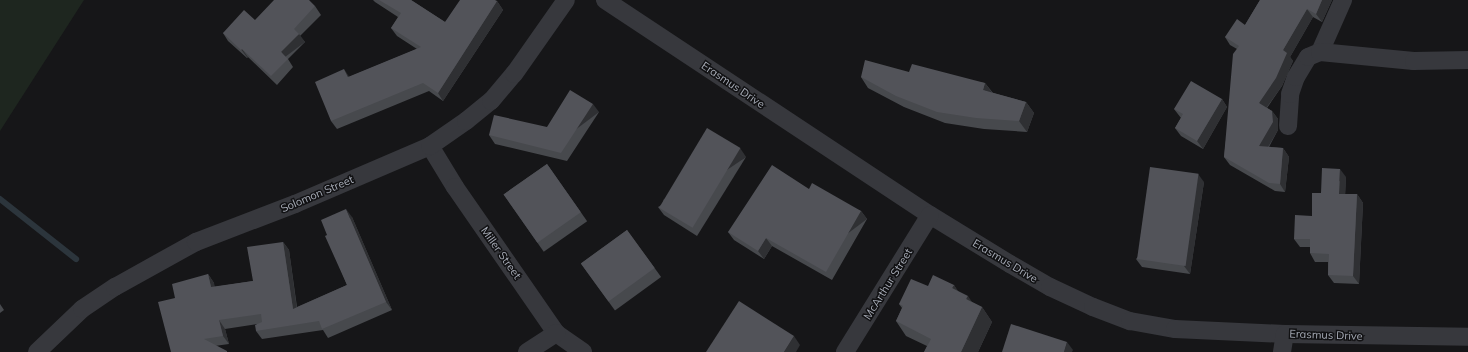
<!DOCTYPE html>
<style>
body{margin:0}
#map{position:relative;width:1468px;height:352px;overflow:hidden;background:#161618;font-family:Mulish,sans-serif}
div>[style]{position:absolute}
.green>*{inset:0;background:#1e261f}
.stream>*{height:6px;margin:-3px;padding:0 3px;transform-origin:3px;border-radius:3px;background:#2c353c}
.street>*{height:18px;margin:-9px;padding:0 9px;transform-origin:9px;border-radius:9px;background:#37383d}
.wall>*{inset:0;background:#47494d;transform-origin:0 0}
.shaded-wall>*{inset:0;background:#2f3033;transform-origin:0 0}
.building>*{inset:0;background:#525359;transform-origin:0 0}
span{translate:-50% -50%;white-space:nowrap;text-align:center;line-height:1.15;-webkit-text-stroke:3px #111113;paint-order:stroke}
.street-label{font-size:11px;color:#a8adb8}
</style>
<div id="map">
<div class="green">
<i style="clip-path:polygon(0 0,84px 0,0 131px)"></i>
</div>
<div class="stream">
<i style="left:0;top:199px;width:97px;rotate:38.3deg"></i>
</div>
<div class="street">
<i style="left:605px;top:0;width:390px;rotate:33.5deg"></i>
<i style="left:930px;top:215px;width:94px;rotate:31.5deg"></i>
<i style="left:1010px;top:264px;width:46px;rotate:29.9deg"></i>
<i style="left:1050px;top:287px;width:47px;rotate:24.9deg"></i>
<i style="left:1093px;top:307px;width:40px;rotate:21deg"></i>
<i style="left:1130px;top:321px;width:46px;rotate:10.1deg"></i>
<i style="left:1175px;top:329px;width:110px;rotate:2.6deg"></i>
<i style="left:1285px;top:334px;width:183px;rotate:0.9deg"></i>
<i style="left:1320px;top:52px;width:57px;rotate:-66.1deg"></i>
<i style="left:1288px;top:126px;width:32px;rotate:-86deg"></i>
<i style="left:1290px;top:94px;width:18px;rotate:-71deg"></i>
<i style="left:1296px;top:77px;width:23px;rotate:-59deg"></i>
<i style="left:1308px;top:57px;width:13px;rotate:-23deg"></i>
<i style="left:1320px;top:52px;width:94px;rotate:5.5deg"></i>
<i style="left:1414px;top:61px;width:54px;rotate:-1.1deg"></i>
<i style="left:430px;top:146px;width:48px;rotate:58.6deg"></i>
<i style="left:455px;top:187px;width:178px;rotate:55.3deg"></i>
<i style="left:556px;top:333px;width:33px;rotate:35deg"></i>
<i style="left:37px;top:352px;width:62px;rotate:-43.7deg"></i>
<i style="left:82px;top:309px;width:40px;rotate:-34deg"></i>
<i style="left:115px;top:287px;width:93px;rotate:-29.1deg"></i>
<i style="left:196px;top:242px;width:106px;rotate:-21deg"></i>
<i style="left:295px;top:204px;width:147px;rotate:-23.2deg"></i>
<i style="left:430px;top:146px;width:44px;rotate:-34.8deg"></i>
<i style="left:466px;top:121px;width:32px;rotate:-39deg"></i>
<i style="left:491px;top:101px;width:35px;rotate:-50deg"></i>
<i style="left:514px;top:74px;width:90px;rotate:-54.9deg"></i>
<i style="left:527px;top:352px;width:35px;rotate:-33deg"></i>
<i style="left:845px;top:352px;width:161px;rotate:-58.2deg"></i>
<i style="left:1282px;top:352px;width:18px;rotate:-81deg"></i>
</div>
<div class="wall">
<i style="clip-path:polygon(373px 0,411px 0,445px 22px,497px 1px,503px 10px,443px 101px,429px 91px,337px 129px,331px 121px,349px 77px,417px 49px,397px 36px,391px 28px,398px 17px,375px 2px)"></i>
<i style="clip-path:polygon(1260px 0,1332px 0,1322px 22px,1313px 17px,1290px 57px,1293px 61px,1282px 86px,1267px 108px,1272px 111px,1278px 119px,1278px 130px,1269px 147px,1283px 148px,1289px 157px,1285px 192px,1275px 191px,1230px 165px,1224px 157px,1237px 49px,1230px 45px,1225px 37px,1245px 25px)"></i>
<i style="clip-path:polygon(315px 6px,321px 15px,300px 36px,305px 42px,288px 59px,293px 67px,277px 85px,248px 57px,247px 58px,228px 41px,223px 33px,255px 20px)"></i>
<i style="clip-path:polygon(909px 72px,985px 83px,993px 93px,1026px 102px,1034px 113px,1027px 132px,984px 129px,945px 123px,904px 107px,868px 88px,861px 77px)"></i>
<i style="clip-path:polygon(1222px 99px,1227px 107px,1203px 149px,1181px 136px,1175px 128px,1181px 118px,1174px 109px)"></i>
<i style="clip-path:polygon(599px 112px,567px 161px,495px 144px,489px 135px,547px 127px)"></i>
<i style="clip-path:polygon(746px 157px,697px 236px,664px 215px,658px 207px)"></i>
<i style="left:547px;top:164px;width:70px;height:53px;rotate:55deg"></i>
<i style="clip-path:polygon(1346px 177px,1345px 194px,1357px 194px,1363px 203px,1359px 284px,1334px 283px,1328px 275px,1328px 262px,1315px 262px,1310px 253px,1310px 247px,1300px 247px,1294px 239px,1312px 216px,1321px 193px)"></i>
<i style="clip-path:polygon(1204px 182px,1190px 274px,1142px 267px,1136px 259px)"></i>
<i style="clip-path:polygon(809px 189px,861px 211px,867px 219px,832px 280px,772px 246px,764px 259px,734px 240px,728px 232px)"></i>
<i style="clip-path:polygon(352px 217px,392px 310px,328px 338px,323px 330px,262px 339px,256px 331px,257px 324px,225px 329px,229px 344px,171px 352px,175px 298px,208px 274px,214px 283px,214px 287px,253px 281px,283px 242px,289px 250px,297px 307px,347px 285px,327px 235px)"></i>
<i style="left:627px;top:230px;width:58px;height:57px;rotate:54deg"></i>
<i style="clip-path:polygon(954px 285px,958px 292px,972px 302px,982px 307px,992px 322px,978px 352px,924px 352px,927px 346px,906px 336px,896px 321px,902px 308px,899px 304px,928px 286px)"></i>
<i style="clip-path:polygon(0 304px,4px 310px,0 313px)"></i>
</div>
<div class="shaded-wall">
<i style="clip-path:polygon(1322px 0,1332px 0,1322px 22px,1316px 14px)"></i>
<i style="clip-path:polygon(497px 1px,503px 10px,443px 101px,438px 93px)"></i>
<i style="clip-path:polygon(1307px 9px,1313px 17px,1290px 57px,1293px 61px,1282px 86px,1264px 111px,1259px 103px,1283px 50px)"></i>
<i style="left:299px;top:34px;width:10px;height:25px;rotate:53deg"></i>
<i style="left:242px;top:49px;width:10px;height:1px;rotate:53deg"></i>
<i style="clip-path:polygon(344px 69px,350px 78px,348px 77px)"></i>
<i style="clip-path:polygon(985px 83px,993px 94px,983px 90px)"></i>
<i style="clip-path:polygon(1222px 99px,1227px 107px,1203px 149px,1197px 141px)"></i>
<i style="clip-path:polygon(1026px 102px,1034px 113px,1027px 132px,1019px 121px)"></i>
<i style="left:593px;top:104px;width:10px;height:59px;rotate:53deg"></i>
<i style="clip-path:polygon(1272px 111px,1278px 119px,1278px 130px,1264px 154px,1259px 146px)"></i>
<i style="left:740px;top:148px;width:11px;height:93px;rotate:56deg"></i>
<i style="clip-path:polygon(1283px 148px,1289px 157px,1285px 192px,1280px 184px)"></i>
<i style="clip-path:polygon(1340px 169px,1346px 177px,1345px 202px,1339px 194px)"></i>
<i style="clip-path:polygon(1198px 174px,1204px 182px,1190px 274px,1184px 266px)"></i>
<i style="clip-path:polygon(1357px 194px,1363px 203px,1359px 284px,1353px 276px)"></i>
<i style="clip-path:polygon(346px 209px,352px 217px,392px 310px,386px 302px)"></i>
<i style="left:861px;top:211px;width:10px;height:70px;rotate:53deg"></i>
<i style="clip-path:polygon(766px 238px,772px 246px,764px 259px,758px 251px)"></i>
<i style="clip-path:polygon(283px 242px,289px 250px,298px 317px,293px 309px)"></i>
<i style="clip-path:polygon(208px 274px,214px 283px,217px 295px,211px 287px)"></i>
<i style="clip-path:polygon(954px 285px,964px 300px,952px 288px)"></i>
<i style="clip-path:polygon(968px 296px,978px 311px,966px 299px)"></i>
<i style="clip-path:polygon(982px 307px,992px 322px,978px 352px,961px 352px)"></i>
<i style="clip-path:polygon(219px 320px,225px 329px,229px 344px,223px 336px)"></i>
<i style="clip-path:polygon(794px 336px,800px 345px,796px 352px,784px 352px)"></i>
<i style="clip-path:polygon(1067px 342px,1073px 350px,1072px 352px,1064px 352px)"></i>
</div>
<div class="building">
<i style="clip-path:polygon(274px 0,309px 0,315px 6px,294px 29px,299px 34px,281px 52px,288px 59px,271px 76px,242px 49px,241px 50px,223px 33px,244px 10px,255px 20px)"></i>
<i style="clip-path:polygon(379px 0,411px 0,445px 22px,460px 0,495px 0,497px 1px,438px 93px,423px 83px,331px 121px,315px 82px,344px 69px,348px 77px,421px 47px,391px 28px,401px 13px)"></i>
<i style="clip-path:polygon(1260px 0,1322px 0,1316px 14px,1307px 9px,1283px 50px,1287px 53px,1276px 78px,1259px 103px,1272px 111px,1273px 122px,1259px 146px,1283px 148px,1280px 184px,1269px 183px,1224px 157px,1233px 54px,1239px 46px,1225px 37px,1237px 19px,1245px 25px)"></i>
<i style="clip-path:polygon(865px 60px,909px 72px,912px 64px,985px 83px,983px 90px,1026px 102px,1019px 121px,976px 118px,937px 112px,896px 96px,861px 77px)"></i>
<i style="clip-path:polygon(1191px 81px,1222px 99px,1197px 141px,1175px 128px,1183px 114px,1174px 109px)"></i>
<i style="clip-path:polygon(570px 90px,593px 104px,561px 153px,489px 135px,494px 115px,547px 127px)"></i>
<i style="left:707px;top:128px;width:39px;height:93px;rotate:31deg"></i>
<i style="left:547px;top:164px;width:59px;height:53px;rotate:55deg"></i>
<i style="clip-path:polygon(772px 165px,809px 189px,812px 183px,861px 211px,826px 272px,766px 238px,758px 251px,728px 232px)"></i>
<i style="left:1150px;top:167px;width:49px;height:93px;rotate:8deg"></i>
<i style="clip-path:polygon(1322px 168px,1340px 169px,1339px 194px,1357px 194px,1353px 276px,1328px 275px,1329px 254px,1310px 253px,1310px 239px,1294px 239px,1295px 215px,1312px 216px,1312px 193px,1321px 193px)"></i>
<i style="clip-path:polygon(346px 209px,386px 302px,322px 329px,319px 321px,256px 331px,255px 325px,262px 322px,261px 314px,219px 320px,223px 336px,204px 339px,227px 351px,227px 352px,171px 352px,158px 302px,175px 298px,172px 284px,208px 274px,211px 287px,253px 281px,247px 247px,283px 242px,293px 309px,347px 285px,325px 236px,327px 235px,321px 220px)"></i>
<i style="left:627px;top:230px;width:47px;height:57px;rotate:54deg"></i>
<i style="clip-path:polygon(933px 275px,954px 285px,952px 288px,968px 296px,966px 299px,982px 307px,961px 352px,924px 352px,931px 339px,896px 321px,903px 306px,899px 304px,911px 279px,928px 286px)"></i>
<i style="clip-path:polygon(739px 301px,794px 336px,784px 352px,706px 352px)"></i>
<i style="clip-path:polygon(1011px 324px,1067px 342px,1064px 352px,1002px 352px)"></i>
</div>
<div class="street-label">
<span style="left:733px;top:85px;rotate:34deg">Erasmus Drive</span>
<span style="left:317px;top:194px;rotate:-23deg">Solomon Street</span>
<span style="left:501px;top:253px;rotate:55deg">Miller Street</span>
<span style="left:1005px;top:261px;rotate:31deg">Erasmus Drive</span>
<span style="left:888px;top:284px;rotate:-58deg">McArthur Street</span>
<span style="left:1326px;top:335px;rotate:2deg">Erasmus Drive</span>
</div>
</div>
